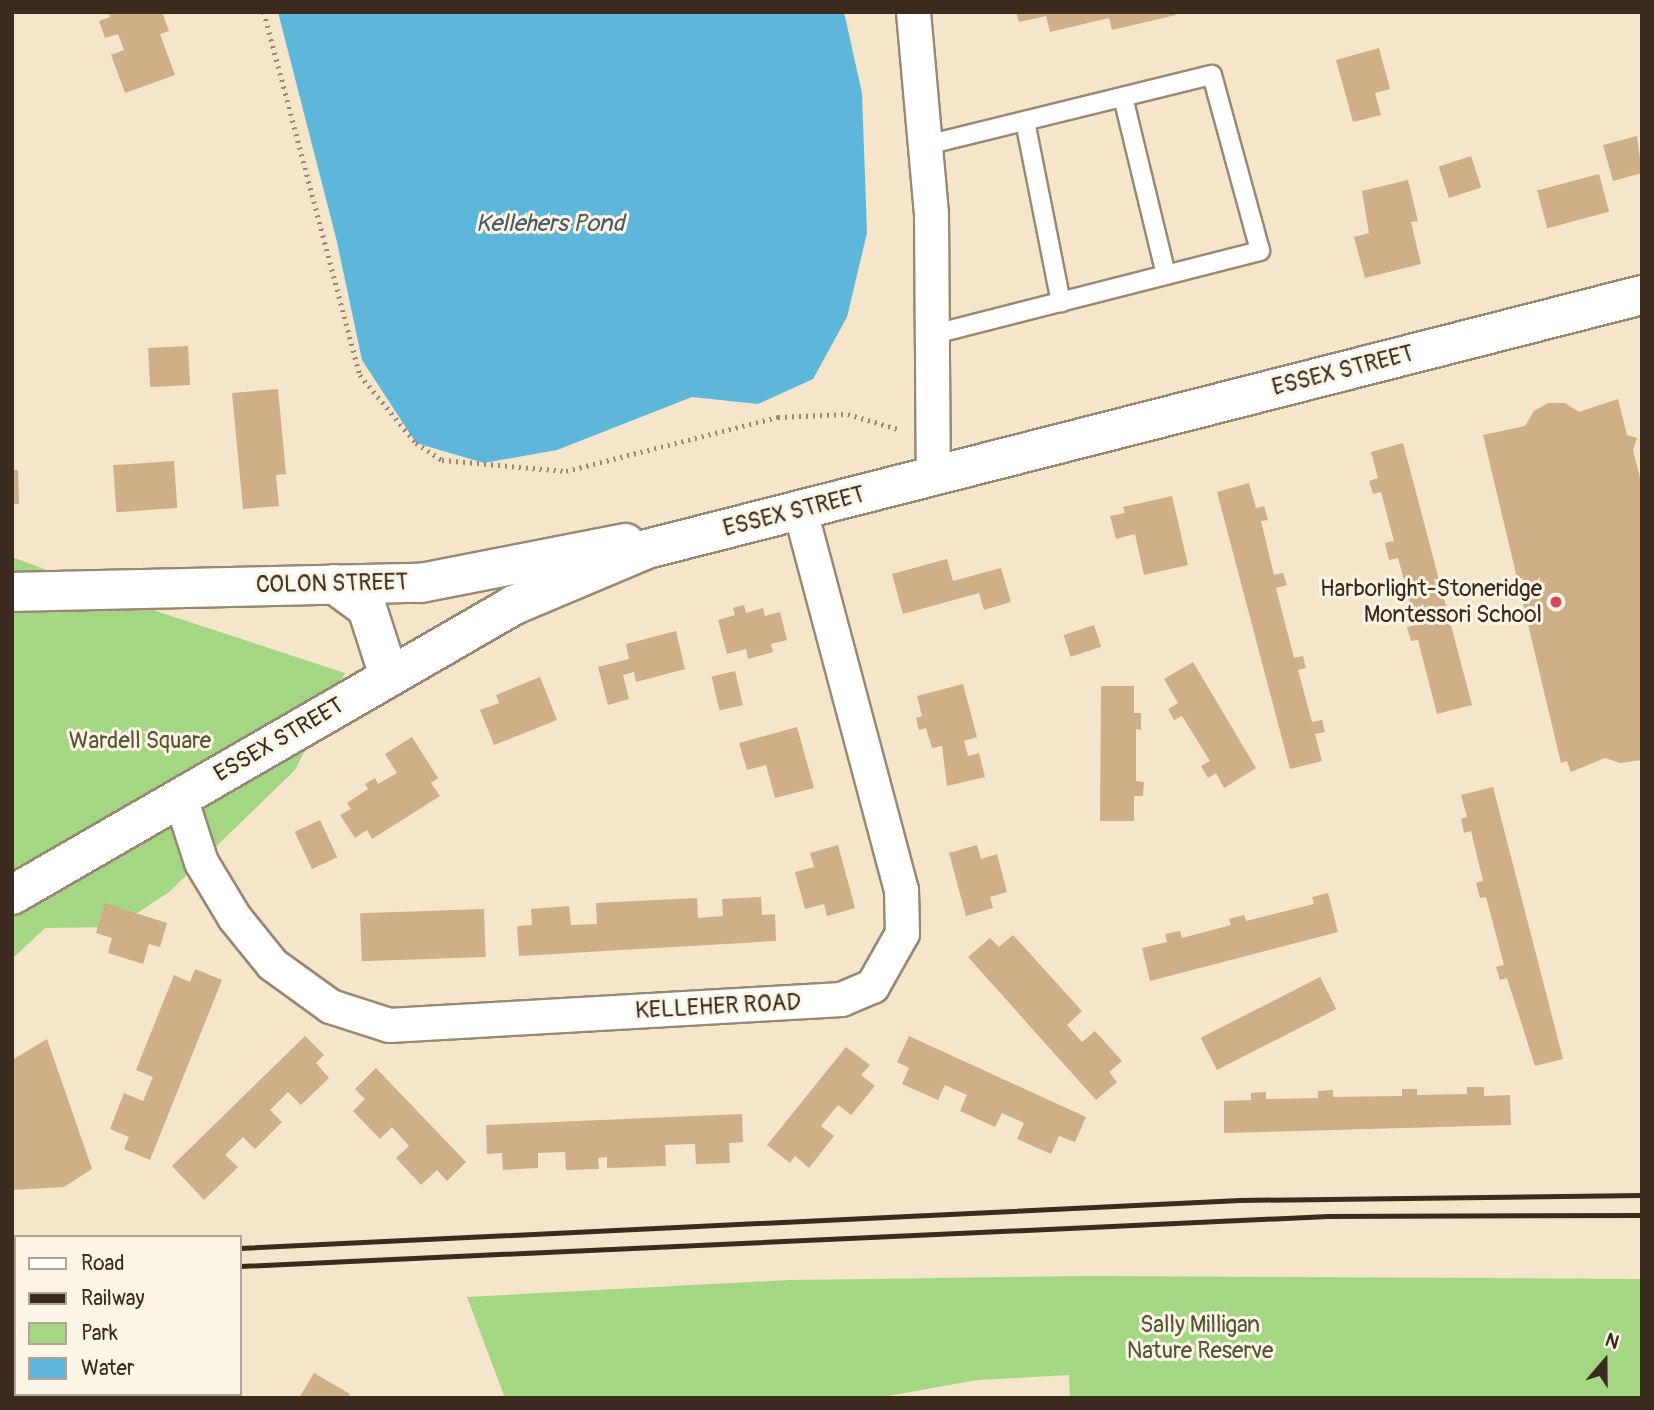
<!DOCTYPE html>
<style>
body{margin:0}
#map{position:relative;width:1654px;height:1410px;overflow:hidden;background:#f5e5ca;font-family:Pangolin,sans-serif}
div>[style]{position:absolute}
.green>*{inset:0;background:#a5d684}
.water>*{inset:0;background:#5eb6db}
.building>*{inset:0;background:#cfaf88;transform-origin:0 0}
.path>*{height:4.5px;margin-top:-2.25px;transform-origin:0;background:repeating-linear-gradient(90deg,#988874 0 2px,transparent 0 7px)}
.roads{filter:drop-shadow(2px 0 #988874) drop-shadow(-2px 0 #988874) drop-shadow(0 2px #988874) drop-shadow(0 -2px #988874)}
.service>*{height:18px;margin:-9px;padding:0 9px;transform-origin:9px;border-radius:9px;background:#fff}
.minor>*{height:33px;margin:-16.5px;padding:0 16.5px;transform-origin:16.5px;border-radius:16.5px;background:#fff}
.secondary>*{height:38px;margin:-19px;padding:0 19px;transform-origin:19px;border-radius:19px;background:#fff}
.rail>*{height:5px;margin:-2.5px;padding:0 2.5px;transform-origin:2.5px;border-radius:2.5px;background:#3b2a1e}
.dots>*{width:19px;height:19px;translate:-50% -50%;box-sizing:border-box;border:4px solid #fcf5e5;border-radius:50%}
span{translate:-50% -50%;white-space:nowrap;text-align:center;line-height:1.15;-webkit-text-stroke:6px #fcf5e5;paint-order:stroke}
.street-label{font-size:23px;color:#3b2a1e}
.poi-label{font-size:23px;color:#3b2a1e}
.right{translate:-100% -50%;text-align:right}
.park-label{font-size:23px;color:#565538}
.water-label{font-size:24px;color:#475b60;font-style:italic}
.frame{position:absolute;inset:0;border:14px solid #3b2a1e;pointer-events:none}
.legend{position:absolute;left:14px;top:1235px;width:228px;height:161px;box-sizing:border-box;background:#fcf5e5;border:2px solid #afa495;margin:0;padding:9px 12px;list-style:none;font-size:21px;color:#3b2a1e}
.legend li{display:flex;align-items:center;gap:14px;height:35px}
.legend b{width:35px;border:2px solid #afa495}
.north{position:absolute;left:1570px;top:1326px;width:70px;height:70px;-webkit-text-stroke:5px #fcf5e5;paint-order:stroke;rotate:20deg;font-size:19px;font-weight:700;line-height:28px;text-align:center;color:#3b2a1e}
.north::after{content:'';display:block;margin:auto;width:24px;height:32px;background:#3b2a1e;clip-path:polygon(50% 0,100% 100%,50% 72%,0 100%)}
</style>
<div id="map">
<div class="green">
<i style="clip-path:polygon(12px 557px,162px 613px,345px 673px,295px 770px,169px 892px,116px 927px,45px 928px,12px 959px)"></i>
<i style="clip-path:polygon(1090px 1276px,1642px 1279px,1642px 1398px,1070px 1398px,1069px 1375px,977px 1380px,877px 1398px,505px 1398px,467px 1297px,790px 1280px)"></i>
</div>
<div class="water">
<i style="clip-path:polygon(278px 12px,844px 12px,862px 93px,867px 233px,847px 317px,813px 379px,758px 404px,692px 397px,557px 450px,484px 463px,416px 443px,362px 360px,337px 242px)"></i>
</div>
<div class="building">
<i style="clip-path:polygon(108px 12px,162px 12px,169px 31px,160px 34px,175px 75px,125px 93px,111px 55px,124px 50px,118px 34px,105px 38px,99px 21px,110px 17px)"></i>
<i style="clip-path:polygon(1016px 12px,1175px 12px,1176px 15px,1112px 30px,1109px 18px,1050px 32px,1046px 16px,1019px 22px)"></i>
<i style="clip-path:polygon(1379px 48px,1390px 89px,1375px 93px,1381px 115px,1353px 122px,1336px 60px)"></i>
<i style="clip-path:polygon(1637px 136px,1642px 173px,1613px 181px,1603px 145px)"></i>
<i style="left:1471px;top:156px;width:33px;height:34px;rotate:72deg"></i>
<i style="left:1599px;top:174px;width:39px;height:64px;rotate:75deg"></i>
<i style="clip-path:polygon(1408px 180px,1418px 221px,1411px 222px,1421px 264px,1365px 278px,1354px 237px,1369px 233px,1362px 191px)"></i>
<i style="left:188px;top:346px;width:39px;height:40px;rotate:87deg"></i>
<i style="clip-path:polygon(278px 389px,286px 474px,276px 475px,279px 506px,243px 509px,232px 393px)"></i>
<i style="clip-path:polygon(1618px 399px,1627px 435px,1637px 438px,1633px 450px,1642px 485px,1642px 760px,1620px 763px,1605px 758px,1571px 772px,1567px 761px,1561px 763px,1483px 435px,1525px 426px,1534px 411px,1548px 403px,1565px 403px,1579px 412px)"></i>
<i style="clip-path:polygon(1403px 443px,1472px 705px,1437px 714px,1418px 640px,1411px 641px,1407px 627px,1416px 625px,1398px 558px,1389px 560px,1385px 543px,1394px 541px,1381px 492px,1373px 494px,1369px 481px,1378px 478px,1371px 452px)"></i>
<i style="left:174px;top:461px;width:47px;height:61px;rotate:86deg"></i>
<i style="clip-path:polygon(12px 470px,18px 470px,19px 504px,12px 504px)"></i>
<i style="clip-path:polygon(1249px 483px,1256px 508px,1264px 506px,1268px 520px,1261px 521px,1274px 575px,1283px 573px,1287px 585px,1276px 588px,1294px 658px,1303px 656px,1306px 668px,1298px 670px,1312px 722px,1322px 720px,1325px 732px,1315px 734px,1322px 761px,1290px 769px,1217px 492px)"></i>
<i style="clip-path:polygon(1172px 496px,1188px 565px,1144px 575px,1135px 534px,1116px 539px,1110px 516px,1125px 513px,1123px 507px)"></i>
<i style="clip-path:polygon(947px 559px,953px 581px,1001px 568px,1011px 602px,984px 610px,979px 593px,903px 614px,892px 574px)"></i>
<i style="clip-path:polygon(744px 605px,746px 613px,763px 608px,765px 616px,780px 612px,787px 640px,771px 644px,773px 652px,748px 659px,746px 649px,727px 654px,718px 620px,735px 615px,733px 608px)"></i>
<i style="left:1094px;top:625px;width:23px;height:32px;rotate:72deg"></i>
<i style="clip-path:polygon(676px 631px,685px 669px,636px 682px,634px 672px,623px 675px,629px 699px,608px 705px,598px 667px,629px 659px,626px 644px)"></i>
<i style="clip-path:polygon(1193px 662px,1256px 768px,1224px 788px,1216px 773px,1208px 778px,1201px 766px,1210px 761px,1182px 716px,1174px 720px,1168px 709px,1178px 703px,1164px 679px)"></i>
<i style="left:735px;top:671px;width:35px;height:24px;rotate:77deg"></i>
<i style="clip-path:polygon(540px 677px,557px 720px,494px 745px,480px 710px,499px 703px,496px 695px)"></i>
<i style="clip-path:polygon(963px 684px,977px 737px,964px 741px,968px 756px,979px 753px,985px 777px,947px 786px,942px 746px,932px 748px,926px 728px,919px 730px,916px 718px,922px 716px,917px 696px)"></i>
<i style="clip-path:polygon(1101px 686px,1134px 686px,1134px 713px,1141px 713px,1141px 730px,1136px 729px,1136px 781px,1144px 782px,1143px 796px,1134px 796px,1134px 821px,1100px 821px)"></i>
<i style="clip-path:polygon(797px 727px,814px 788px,775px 798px,766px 765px,747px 770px,739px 743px)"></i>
<i style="clip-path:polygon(412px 737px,438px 778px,431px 783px,440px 796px,372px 839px,367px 830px,355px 838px,340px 815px,351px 809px,347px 803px,368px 789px,365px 784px,375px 778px,378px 784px,397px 773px,385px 754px)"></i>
<i style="clip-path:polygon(1493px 787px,1563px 1059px,1535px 1066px,1507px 978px,1500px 980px,1496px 967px,1504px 965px,1486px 897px,1480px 898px,1476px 883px,1483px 881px,1471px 831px,1464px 833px,1461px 819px,1467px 817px,1461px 795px)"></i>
<i style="left:320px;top:820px;width:41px;height:28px;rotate:65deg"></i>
<i style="clip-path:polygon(838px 845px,855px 908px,827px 916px,824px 904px,805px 909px,795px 872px,814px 867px,810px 853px)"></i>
<i style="clip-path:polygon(977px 845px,981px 859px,997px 854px,1007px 892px,990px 897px,993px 908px,966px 916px,949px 853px)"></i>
<i style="clip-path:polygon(1328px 893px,1338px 932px,1150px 981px,1142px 948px,1167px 942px,1165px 934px,1180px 931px,1182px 938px,1231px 925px,1229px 919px,1244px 915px,1246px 921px,1314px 904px,1312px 897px)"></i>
<i style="clip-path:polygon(761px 897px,762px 915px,775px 914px,776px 941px,519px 956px,517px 926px,532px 925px,531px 909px,569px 906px,571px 925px,597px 924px,596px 903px,697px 898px,698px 918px,723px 916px,722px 899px)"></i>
<i style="clip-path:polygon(104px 903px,167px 923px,160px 947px,149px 944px,143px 964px,108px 953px,112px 938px,96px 933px)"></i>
<i style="left:484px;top:909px;width:48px;height:124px;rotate:88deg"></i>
<i style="clip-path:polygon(1013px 935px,1082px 1011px,1067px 1025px,1082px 1042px,1095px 1031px,1122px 1061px,1109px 1072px,1117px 1082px,1096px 1100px,968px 957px,990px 938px,999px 947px)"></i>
<i style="clip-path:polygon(195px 969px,222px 980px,150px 1160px,124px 1149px,129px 1137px,110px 1129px,124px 1093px,143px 1101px,153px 1077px,136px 1070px,174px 975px,190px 982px)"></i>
<i style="left:1320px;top:977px;width:36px;height:134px;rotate:63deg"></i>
<i style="clip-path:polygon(305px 1036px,324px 1055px,316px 1063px,329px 1078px,301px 1105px,288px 1092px,270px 1110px,282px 1122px,255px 1149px,243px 1137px,225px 1155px,238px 1167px,204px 1200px,172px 1166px)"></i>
<i style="clip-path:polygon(909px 1036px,1086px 1117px,1075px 1142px,1059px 1136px,1051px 1154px,1017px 1139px,1024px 1123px,1002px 1113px,995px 1127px,960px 1111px,967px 1095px,945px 1085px,938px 1100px,902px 1084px,909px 1068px,897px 1062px)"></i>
<i style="clip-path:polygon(47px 1039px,92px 1169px,64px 1187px,12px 1190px,12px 1060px)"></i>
<i style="clip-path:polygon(846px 1047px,870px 1065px,861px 1075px,875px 1086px,851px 1115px,838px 1105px,821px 1126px,834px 1136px,809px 1168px,795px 1156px,790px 1163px,767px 1145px)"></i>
<i style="clip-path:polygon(376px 1068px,466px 1162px,447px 1181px,437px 1170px,421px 1185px,396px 1158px,409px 1146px,392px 1127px,380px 1139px,353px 1111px,365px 1099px,355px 1089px)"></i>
<i style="clip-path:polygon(1467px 1087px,1484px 1087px,1484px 1096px,1510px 1095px,1511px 1125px,1224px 1133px,1224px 1101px,1251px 1100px,1251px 1093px,1266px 1092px,1266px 1099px,1318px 1098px,1318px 1091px,1333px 1090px,1333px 1097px,1402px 1096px,1402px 1089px,1417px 1089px,1417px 1095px,1467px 1094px)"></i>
<i style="clip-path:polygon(742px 1114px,743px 1142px,729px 1143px,730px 1163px,696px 1164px,695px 1144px,665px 1145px,666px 1166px,607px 1168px,607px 1157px,598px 1158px,599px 1169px,566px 1170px,565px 1152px,538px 1153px,538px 1168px,503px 1170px,502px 1153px,487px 1154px,486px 1125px)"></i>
<i style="clip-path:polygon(314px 1373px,350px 1394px,347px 1398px,299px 1398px)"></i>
<i style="left:32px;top:1394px;width:48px;height:4px"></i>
</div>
<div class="path">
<i style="left:264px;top:12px;width:375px;rotate:75.2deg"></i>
<i style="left:360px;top:375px;width:88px;rotate:50.5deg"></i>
<i style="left:416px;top:443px;width:31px;rotate:33deg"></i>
<i style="left:442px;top:460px;width:124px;rotate:5.1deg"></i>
<i style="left:566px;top:471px;width:219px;rotate:-14.3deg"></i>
<i style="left:778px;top:417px;width:70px;rotate:-2.5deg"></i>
<i style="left:848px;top:414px;width:55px;rotate:16.8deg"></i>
</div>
<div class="roads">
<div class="service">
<i style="left:1123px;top:97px;width:183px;rotate:76.4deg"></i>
<i style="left:1025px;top:121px;width:185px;rotate:78.8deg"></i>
<i style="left:926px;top:145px;width:294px;rotate:-13.8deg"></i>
<i style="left:1212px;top:75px;width:182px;rotate:74.7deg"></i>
<i style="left:1260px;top:251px;width:340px;rotate:165.7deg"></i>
</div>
<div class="minor">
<i style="left:913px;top:12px;width:202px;rotate:84.9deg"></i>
<i style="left:931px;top:213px;width:263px;rotate:89.6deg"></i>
<i style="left:180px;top:797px;width:68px;rotate:72.1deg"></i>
<i style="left:201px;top:862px;width:64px;rotate:59deg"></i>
<i style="left:234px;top:917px;width:60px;rotate:51deg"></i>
<i style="left:272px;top:964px;width:72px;rotate:35.9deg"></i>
<i style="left:330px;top:1006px;width:62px;rotate:17.9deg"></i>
<i style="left:389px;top:1025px;width:453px;rotate:-3.3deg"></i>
<i style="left:841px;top:999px;width:34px;rotate:-23deg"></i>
<i style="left:872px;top:986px;width:61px;rotate:-60.5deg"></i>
<i style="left:902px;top:933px;width:43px;rotate:-91.3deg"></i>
<i style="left:901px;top:890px;width:393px;rotate:-104.9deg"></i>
</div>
<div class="secondary">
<i style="left:334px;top:584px;width:41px;rotate:36deg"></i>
<i style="left:367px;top:608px;width:71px;rotate:72.1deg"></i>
<i style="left:12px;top:592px;width:409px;rotate:-1.3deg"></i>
<i style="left:421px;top:583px;width:208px;rotate:-11.1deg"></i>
<i style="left:12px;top:895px;width:580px;rotate:-30.01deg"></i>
<i style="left:514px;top:605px;width:144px;rotate:-22.8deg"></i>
<i style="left:647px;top:549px;width:1027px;rotate:-14.32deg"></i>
</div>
</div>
<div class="rail">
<i style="left:240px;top:1248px;width:1001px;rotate:-2.75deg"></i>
<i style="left:1240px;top:1200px;width:402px;rotate:-0.7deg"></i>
<i style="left:12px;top:1259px;width:4px"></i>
<i style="left:240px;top:1266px;width:1089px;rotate:-2.63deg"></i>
<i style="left:1328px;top:1216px;width:314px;rotate:-0.2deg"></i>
<i style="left:12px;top:1276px;width:4px"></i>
</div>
<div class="dots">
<i style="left:1556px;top:602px;background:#d1495b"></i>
</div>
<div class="street-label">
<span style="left:1343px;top:371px;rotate:-14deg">ESSEX STREET</span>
<span style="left:794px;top:512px;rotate:-14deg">ESSEX STREET</span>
<span style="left:332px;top:584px;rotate:-1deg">COLON STREET</span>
<span style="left:279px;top:740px;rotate:-30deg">ESSEX STREET</span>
<span style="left:718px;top:1007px;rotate:-3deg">KELLEHER ROAD</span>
</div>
<div class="poi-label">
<span class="right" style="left:1542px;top:602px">Harborlight-Stoneridge<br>Montessori School</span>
</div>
<div class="park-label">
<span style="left:140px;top:741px">Wardell Square</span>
<span style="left:1200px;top:1338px">Sally Milligan<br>Nature Reserve</span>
</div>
<div class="water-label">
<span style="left:550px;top:224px">Kellehers Pond</span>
</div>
<div class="frame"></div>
<ul class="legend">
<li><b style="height:9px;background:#fff"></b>Road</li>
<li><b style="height:9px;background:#3b2a1e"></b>Railway</li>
<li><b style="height:19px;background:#a5d684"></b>Park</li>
<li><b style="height:19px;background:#5eb6db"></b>Water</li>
</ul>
<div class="north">N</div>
</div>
